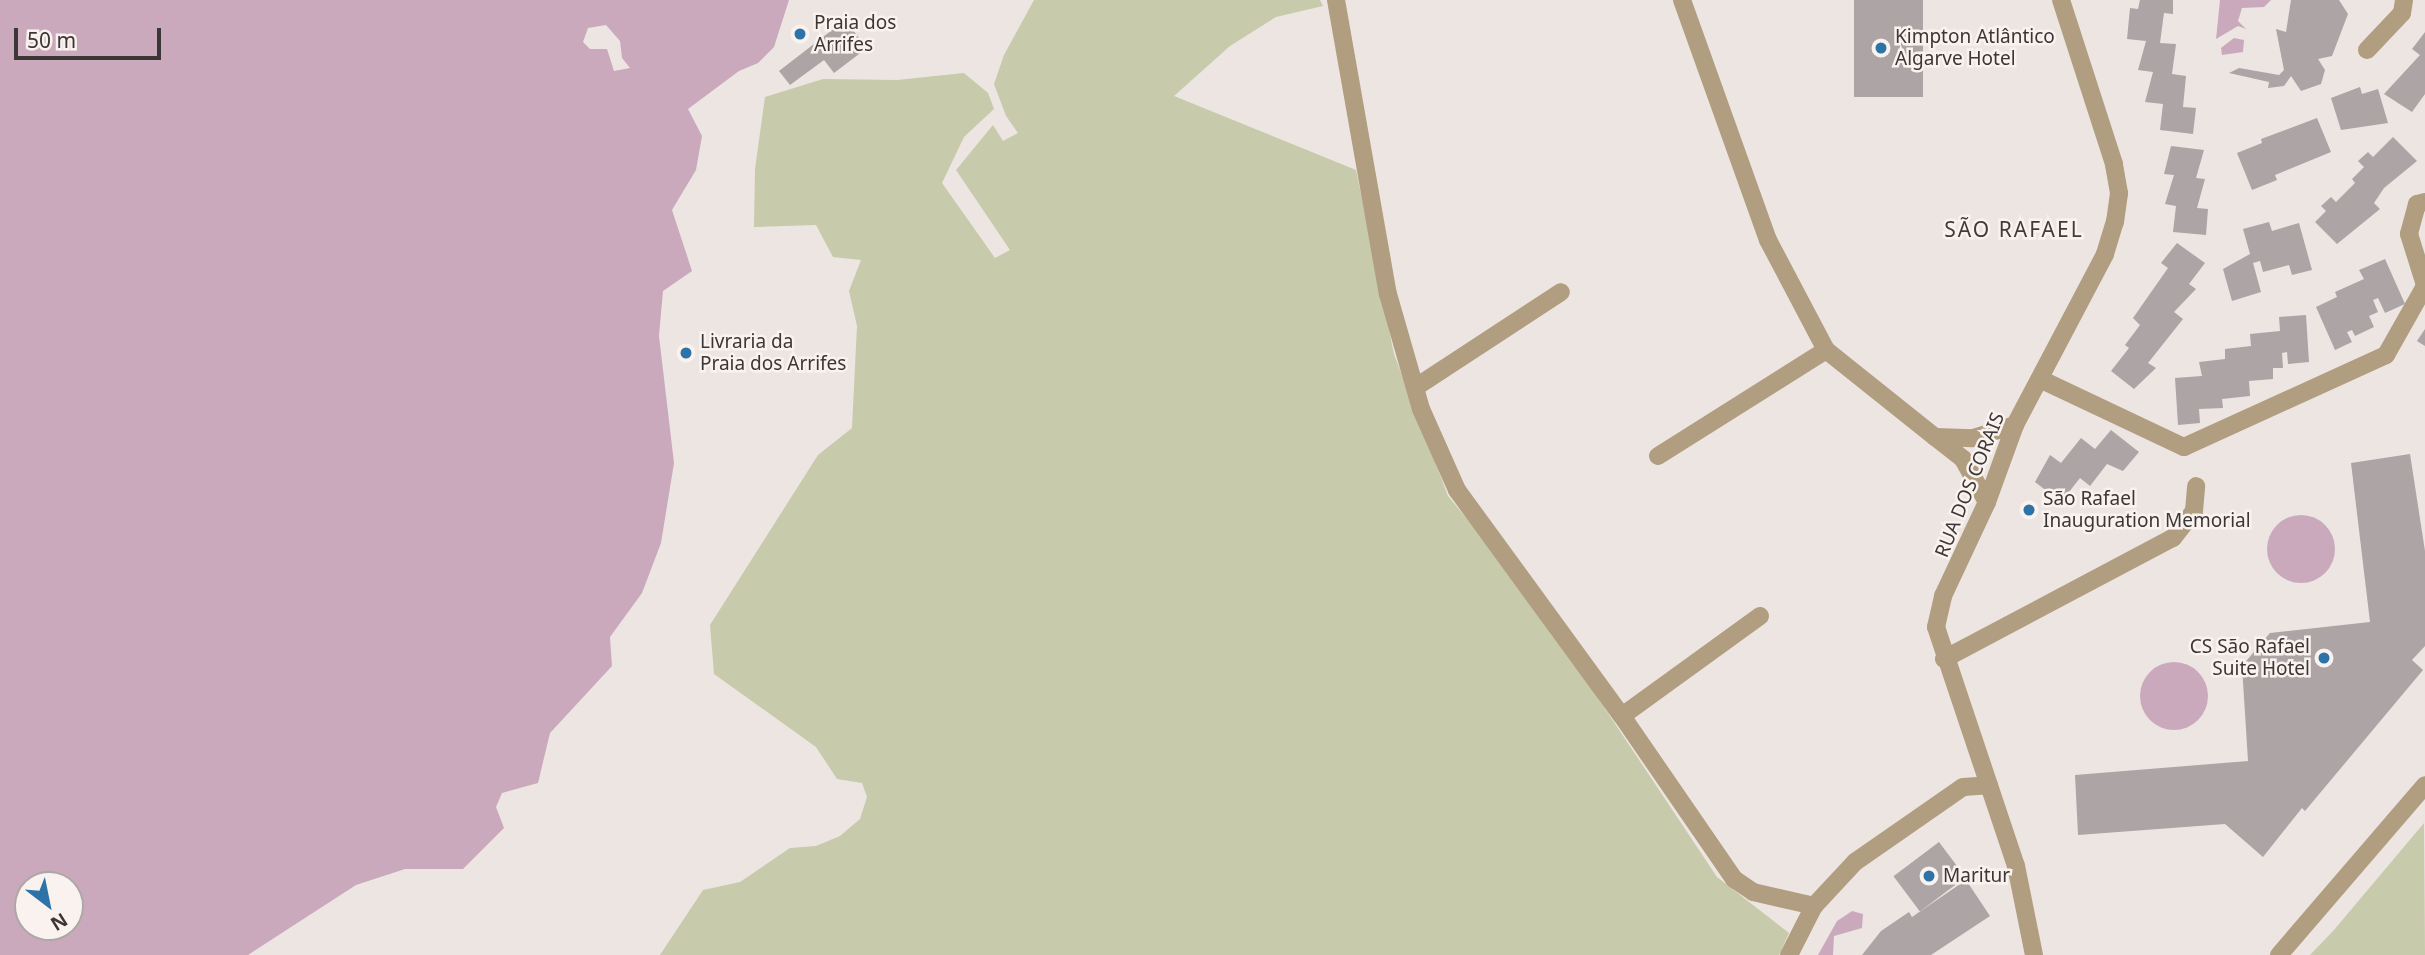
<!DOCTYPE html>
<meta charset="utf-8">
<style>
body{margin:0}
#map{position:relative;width:2425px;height:955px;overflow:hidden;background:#ece5e2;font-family:"Noto Sans",sans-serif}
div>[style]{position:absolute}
.green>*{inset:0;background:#c7caab}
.water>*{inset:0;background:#caa9bd}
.round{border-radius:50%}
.building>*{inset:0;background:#aca4a5;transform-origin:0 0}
.minor>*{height:18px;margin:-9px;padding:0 9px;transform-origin:9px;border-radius:9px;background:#b19d7f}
.dots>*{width:19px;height:19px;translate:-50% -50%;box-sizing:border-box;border:4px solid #f9f2ef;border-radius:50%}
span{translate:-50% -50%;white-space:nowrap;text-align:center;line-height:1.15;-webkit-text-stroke:5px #f9f2ef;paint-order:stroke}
.poi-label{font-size:19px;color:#3a3736}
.left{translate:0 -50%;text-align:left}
.right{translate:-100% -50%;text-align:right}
.street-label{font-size:19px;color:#3a3736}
.neighbourhood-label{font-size:21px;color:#413b39;letter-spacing:2px}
.north{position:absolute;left:14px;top:871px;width:70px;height:70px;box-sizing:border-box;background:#f9f2ef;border:2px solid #ada7a5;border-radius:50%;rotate:148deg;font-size:19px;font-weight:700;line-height:28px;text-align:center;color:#3a3736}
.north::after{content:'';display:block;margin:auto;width:24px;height:32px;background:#2d73a8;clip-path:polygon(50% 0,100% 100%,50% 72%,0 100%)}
.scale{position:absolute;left:14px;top:28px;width:147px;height:32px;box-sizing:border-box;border:4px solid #3a3736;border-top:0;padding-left:9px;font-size:21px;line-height:24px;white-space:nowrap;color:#3a3736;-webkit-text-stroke:5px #f9f2ef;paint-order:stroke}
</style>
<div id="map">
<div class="green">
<i style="clip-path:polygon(1034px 0,1320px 0,1323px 6px,1276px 17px,1230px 46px,1174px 96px,1356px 170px,1394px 354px,1448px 496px,1526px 590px,1717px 877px,1789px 933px,1779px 955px,660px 955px,703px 890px,740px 882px,790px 848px,816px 846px,840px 836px,860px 819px,867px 797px,862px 783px,837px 779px,816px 747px,714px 674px,710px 625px,818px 455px,852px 428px,857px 326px,849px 291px,861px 260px,833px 257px,816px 225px,754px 227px,755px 169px,765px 97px,823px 79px,897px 80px,964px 73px,988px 93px,994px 109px,964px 137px,942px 183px,995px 258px,1010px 250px,956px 170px,993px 125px,1003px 141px,1018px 133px,1006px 116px,994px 84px,1004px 55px)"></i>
<i style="clip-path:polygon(2424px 823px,2425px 955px,2310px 955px,2334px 930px)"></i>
</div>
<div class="water">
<i style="clip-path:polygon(evenodd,0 0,789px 0,774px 47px,758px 63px,739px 71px,688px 109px,702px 136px,696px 170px,672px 210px,692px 271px,663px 291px,659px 336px,674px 463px,661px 543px,642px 593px,610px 637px,612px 666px,550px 733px,538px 783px,502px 793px,496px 807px,504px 828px,463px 869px,405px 869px,356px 885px,248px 955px,0 955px,0 0,606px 25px,620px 41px,622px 58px,630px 68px,614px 71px,607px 49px,590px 49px,583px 42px,588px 28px,606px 25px,0 0,28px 885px,70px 885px,70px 927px,28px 927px,28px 885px)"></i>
<i style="clip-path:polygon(2220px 0,2271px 0,2264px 7px,2242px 8px,2238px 21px,2246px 29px,2238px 26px,2216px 39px)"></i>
<i style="clip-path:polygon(2234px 38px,2244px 40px,2243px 52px,2222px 55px,2221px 48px)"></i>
<i class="round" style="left:2267px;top:515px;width:68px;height:68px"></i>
<i class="round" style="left:2140px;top:662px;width:68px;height:68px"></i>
<i style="clip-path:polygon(1852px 911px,1863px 914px,1862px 928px,1834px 936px,1833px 955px,1818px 955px,1837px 921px)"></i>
</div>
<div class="building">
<i style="left:1854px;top:0;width:69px;height:97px"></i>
<i style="clip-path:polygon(2140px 0,2173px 0,2173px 14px,2164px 13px,2160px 43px,2176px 44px,2172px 74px,2186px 76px,2183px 107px,2196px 108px,2193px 134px,2160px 130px,2163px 104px,2145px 102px,2153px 72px,2138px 70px,2146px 41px,2127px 39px,2130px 8px,2138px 9px)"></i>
<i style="clip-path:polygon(2291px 0,2339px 0,2348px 14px,2332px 56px,2318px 59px,2325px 70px,2321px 84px,2301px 91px,2291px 76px,2284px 86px,2268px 88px,2269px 82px,2229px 73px,2239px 68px,2279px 75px,2284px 70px,2276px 29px,2286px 32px)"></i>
<i style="clip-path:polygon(845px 20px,867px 48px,834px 73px,824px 60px,790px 85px,779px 71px)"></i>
<i style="clip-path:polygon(2425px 32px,2425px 94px,2412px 112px,2384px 94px,2420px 55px,2412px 49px)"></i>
<i style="clip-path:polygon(2360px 87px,2362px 94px,2378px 89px,2388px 123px,2341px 130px,2331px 98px)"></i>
<i style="clip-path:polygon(2317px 118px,2331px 152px,2275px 175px,2277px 180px,2252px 190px,2237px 153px,2262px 143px,2261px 139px)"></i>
<i style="clip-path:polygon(2393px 137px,2417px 161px,2384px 188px,2374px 203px,2380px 209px,2337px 244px,2315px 222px,2326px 211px,2321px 206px,2331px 197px,2336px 202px,2355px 183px,2352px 179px,2364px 167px,2358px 161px,2368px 152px,2373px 157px)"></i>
<i style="clip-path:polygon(2171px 146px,2204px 150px,2196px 178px,2205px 179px,2197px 208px,2208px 209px,2206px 235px,2173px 232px,2176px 206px,2165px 204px,2174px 175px,2164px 174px)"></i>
<i style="clip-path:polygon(2269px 222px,2272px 231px,2299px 223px,2312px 270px,2292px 275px,2289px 265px,2263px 272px,2260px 261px,2253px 263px,2261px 292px,2232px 301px,2223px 269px,2250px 254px,2243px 229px)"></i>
<i style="clip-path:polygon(2177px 243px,2205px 263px,2189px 284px,2196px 289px,2174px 312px,2183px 319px,2148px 363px,2156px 368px,2134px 389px,2111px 371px,2129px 348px,2125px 345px,2140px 325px,2133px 318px,2168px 268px,2161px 263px)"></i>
<i style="clip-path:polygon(2385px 259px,2405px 304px,2385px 313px,2378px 298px,2373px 300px,2378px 312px,2369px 316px,2374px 327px,2355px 336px,2352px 330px,2347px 332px,2352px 342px,2335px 350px,2316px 307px,2337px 297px,2335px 292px,2364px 279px,2359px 270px)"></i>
<i style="clip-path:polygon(2306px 315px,2309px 362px,2288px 364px,2287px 352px,2282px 353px,2283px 368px,2273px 368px,2273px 379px,2249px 381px,2250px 396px,2222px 399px,2223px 408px,2199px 409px,2200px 423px,2178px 425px,2175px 378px,2202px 376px,2199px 362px,2225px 359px,2225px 349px,2251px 346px,2250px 334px,2280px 331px,2279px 317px)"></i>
<i style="clip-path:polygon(2425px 329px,2425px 346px,2417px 341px)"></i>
<i style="clip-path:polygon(2111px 430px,2139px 452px,2123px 471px,2107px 464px,2090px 486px,2080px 478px,2061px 502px,2035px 482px,2050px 455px,2061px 463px,2081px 438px,2095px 449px)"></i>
<i style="clip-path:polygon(2410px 454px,2425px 551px,2425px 646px,2412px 660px,2423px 670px,2305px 811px,2302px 808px,2263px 857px,2225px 824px,2078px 835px,2075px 775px,2248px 761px,2242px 666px,2270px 633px,2370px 622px,2351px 463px)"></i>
<i style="left:1939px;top:842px;width:44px;height:57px;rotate:53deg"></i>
<i style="clip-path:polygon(1966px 880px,1990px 916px,1931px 955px,1862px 955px,1881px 931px,1909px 912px,1912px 917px)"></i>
</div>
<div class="minor">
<i style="left:1336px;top:0;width:299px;rotate:80deg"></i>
<i style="left:1388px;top:294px;width:120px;rotate:74deg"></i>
<i style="left:1421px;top:409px;width:89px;rotate:66deg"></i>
<i style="left:1457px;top:490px;width:280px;rotate:53.9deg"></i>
<i style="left:1682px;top:0;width:255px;rotate:70.3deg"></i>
<i style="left:1768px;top:240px;width:124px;rotate:62.2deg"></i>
<i style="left:1826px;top:350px;width:139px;rotate:38.6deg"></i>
<i style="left:1935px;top:437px;width:38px;rotate:2deg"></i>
<i style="left:1973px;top:438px;width:44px;rotate:-17.2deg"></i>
<i style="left:2367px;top:50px;width:51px;rotate:-46.6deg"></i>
<i style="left:2402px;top:13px;width:13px;rotate:-81deg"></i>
<i style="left:2425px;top:202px;width:8px;rotate:166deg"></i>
<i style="left:2417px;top:204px;width:31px;rotate:105deg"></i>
<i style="left:2409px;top:234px;width:53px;rotate:72.6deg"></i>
<i style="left:2042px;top:380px;width:157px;rotate:25.3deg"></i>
<i style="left:2184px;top:447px;width:222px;rotate:-24.5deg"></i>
<i style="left:2386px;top:355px;width:79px;rotate:-60.5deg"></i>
<i style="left:1416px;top:387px;width:173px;rotate:-33.2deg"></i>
<i style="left:1935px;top:437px;width:36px;rotate:38deg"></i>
<i style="left:1963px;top:459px;width:49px;rotate:60.8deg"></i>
<i style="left:1658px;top:456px;width:199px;rotate:-32.2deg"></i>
<i style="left:1760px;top:616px;width:170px;rotate:144.1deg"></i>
<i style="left:1622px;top:716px;width:198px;rotate:55.5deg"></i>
<i style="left:1734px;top:879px;width:23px;rotate:34deg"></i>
<i style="left:1753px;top:892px;width:63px;rotate:12.9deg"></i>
<i style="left:1944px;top:659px;width:259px;rotate:-27.9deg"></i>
<i style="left:2173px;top:538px;width:34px;rotate:-52deg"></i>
<i style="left:2194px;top:511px;width:25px;rotate:-85deg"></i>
<i style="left:1789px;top:955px;width:55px;rotate:-63deg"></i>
<i style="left:1814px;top:906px;width:60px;rotate:-47deg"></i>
<i style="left:1855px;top:862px;width:131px;rotate:-34.8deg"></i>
<i style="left:1963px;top:787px;width:26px;rotate:-4deg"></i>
<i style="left:2034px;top:955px;width:91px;rotate:-101.4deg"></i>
<i style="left:2016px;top:866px;width:252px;rotate:-108.5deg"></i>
<i style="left:1936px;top:627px;width:32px;rotate:-77deg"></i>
<i style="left:1943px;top:596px;width:104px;rotate:-64.9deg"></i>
<i style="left:1987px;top:502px;width:82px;rotate:-70deg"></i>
<i style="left:2015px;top:425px;width:193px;rotate:-62.2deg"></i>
<i style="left:2105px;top:254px;width:34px;rotate:-73deg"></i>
<i style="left:2115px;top:222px;width:29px;rotate:-82deg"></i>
<i style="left:2119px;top:193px;width:29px;rotate:-100deg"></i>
<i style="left:2114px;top:164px;width:172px;rotate:-107.9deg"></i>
<i style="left:2279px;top:955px;width:224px;rotate:-49.3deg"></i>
</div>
<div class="dots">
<i style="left:800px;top:34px;background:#2d73a8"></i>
<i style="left:1881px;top:48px;background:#2d73a8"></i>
<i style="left:686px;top:353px;background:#2d73a8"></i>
<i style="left:2029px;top:510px;background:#2d73a8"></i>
<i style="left:2324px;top:658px;background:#2d73a8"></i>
<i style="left:1929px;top:876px;background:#2d73a8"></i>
</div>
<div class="poi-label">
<span class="left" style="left:814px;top:34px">Praia dos<br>Arrifes</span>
<span class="left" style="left:1895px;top:48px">Kimpton Atlântico<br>Algarve Hotel</span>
<span class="left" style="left:700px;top:353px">Livraria da<br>Praia dos Arrifes</span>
<span class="left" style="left:2043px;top:510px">São Rafael<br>Inauguration Memorial</span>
<span class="right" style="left:2310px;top:658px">CS São Rafael<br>Suite Hotel</span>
<span class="left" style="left:1943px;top:876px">Maritur</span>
</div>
<div class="street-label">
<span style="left:1970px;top:485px;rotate:-68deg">RUA DOS CORAIS</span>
</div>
<div class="neighbourhood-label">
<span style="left:2014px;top:229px">SÃO RAFAEL</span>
</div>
<div class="north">N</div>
<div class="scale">50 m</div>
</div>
